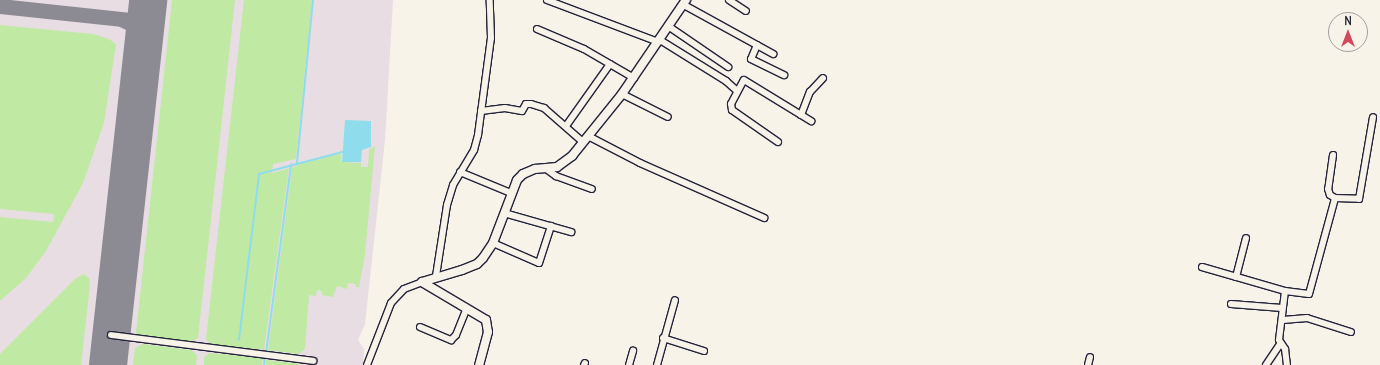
<!DOCTYPE html>
<style>
body{margin:0}
#map{position:relative;width:1380px;height:365px;overflow:hidden;background:#f7f3e8;font-family:Delius,sans-serif}
div>[style]{position:absolute}
.built>*{inset:0;background:#e8dde3}
.green>*{inset:0;background:#c0e9a4}
.water>*{inset:0;background:#8fdced}
.stream>*{height:1.5px;margin:-0.75px;padding:0 0.75px;transform-origin:0.75px;border-radius:0.75px;background:#8fdced}
.taxiway>*{height:15px;margin:-7.5px;padding:0 7.5px;transform-origin:7.5px;border-radius:7.5px;background:#8c8a92}
.runway>*{height:38px;margin:-19px;padding:0 19px;transform-origin:19px;border-radius:19px;background:#8c8a92}
.roads{filter:drop-shadow(1px 0 #22223b) drop-shadow(-1px 0 #22223b) drop-shadow(0 1px #22223b) drop-shadow(0 -1px #22223b)}
.minor>*{height:6px;margin:-3px;padding:0 3px;transform-origin:3px;border-radius:3px;background:#f7f3e8}
.tertiary>*{height:8px;margin:-4px;padding:0 4px;transform-origin:4px;border-radius:4px;background:#f7f3e8}
span{translate:-50% -50%;white-space:nowrap;text-align:center;line-height:1.15;-webkit-text-stroke:3px #f7f3e8;paint-order:stroke}
.north{position:absolute;left:1328px;top:12px;width:40px;height:40px;box-sizing:border-box;background:#f7f3e8;border:1px solid #a29fa3;border-radius:50%;rotate:0deg;font-size:11px;font-weight:700;line-height:16px;text-align:center;color:#22223b}
.north::after{content:'';display:block;margin:auto;width:14px;height:18px;background:#d1495b;clip-path:polygon(50% 0,100% 100%,50% 72%,0 100%)}
</style>
<div id="map">
<div class="built">
<i style="clip-path:polygon(0 0,393px 0,385px 140px,365px 324px,358px 340px,364px 349px,363px 365px,0 365px)"></i>
</div>
<div class="green">
<i style="clip-path:polygon(172px 0,235px 0,198px 338px,191px 342px,140px 336px,136px 333px)"></i>
<i style="clip-path:polygon(244px 0,312px 0,296px 159px,273px 164px,272px 173px,289px 168px,264px 350px,211px 344px,206px 339px)"></i>
<i style="clip-path:polygon(0 25px,93px 34px,109px 39px,116px 44px,104px 123px,83px 183px,46px 251px,26px 278px,0 301px,0 217px,53px 222px,54px 214px,0 209px)"></i>
<i style="clip-path:polygon(375px 146px,365px 255px,359px 287px,356px 287px,356px 284px,348px 283px,347px 289px,337px 286px,333px 297px,322px 295px,322px 291px,317px 290px,316px 296px,303px 294px,309px 295px,305px 349px,299px 354px,268px 350px,292px 168px,299px 163px,341px 154px,341px 162px,361px 163px,361px 167px,368px 167px,369px 150px)"></i>
<i style="clip-path:polygon(83px 274px,89px 278px,90px 285px,81px 365px,0 365px,0 354px,75px 279px)"></i>
<i style="clip-path:polygon(143px 344px,191px 350px,197px 355px,196px 365px,133px 365px,135px 348px)"></i>
<i style="clip-path:polygon(210px 353px,263px 358px,262px 365px,204px 365px,204px 357px)"></i>
<i style="clip-path:polygon(266px 360px,296px 363px,299px 365px,266px 365px)"></i>
</div>
<div class="water">
<i style="clip-path:polygon(345px 120px,371px 121px,371px 147px,362px 150px,361px 162px,342px 162px)"></i>
</div>
<div class="stream">
<i style="left:297px;top:163px;width:164px;rotate:-84.4deg"></i>
<i style="left:239px;top:340px;width:167px;rotate:-83.1deg"></i>
<i style="left:259px;top:174px;width:87px;rotate:-14.7deg"></i>
<i style="left:266px;top:353px;width:190px;rotate:-82.4deg"></i>
<i style="left:264px;top:365px;width:8px;rotate:-83deg"></i>
</div>
<div class="taxiway">
<i style="left:0;top:6px;width:133px;rotate:6.1deg"></i>
<i style="left:132px;top:20px;width:13px;rotate:-23deg"></i>
<i style="left:144px;top:15px;width:7px;rotate:-63deg"></i>
<i style="left:123px;top:20px;width:17px;rotate:25deg"></i>
<i style="left:138px;top:27px;width:6px;rotate:45deg"></i>
<i style="left:142px;top:31px;width:9px;rotate:84deg"></i>
</div>
<div class="runway">
<i style="left:108px;top:365px;width:367px;rotate:-83.7deg"></i>
</div>
<div class="roads">
<div class="minor">
<i style="left:547px;top:0;width:119px;rotate:20.7deg"></i>
<i style="left:729px;top:0;width:20px;rotate:33deg"></i>
<i style="left:684px;top:5px;width:102px;rotate:28.8deg"></i>
<i style="left:668px;top:26px;width:73px;rotate:34.3deg"></i>
<i style="left:537px;top:29px;width:51px;rotate:23.1deg"></i>
<i style="left:584px;top:49px;width:58px;rotate:30.1deg"></i>
<i style="left:660px;top:40px;width:78px;rotate:31.8deg"></i>
<i style="left:726px;top:81px;width:15px;rotate:42deg"></i>
<i style="left:757px;top:45px;width:15px;rotate:113deg"></i>
<i style="left:751px;top:59px;width:37px;rotate:26deg"></i>
<i style="left:622px;top:94px;width:51px;rotate:26.6deg"></i>
<i style="left:481px;top:111px;width:24px;rotate:-7deg"></i>
<i style="left:505px;top:108px;width:17px;rotate:10deg"></i>
<i style="left:522px;top:111px;width:8px;rotate:-60deg"></i>
<i style="left:526px;top:104px;width:5px"></i>
<i style="left:531px;top:104px;width:14px;rotate:17deg"></i>
<i style="left:544px;top:108px;width:52px;rotate:41.1deg"></i>
<i style="left:801px;top:115px;width:25px;rotate:-69deg"></i>
<i style="left:810px;top:92px;width:19px;rotate:-47deg"></i>
<i style="left:566px;top:126px;width:76px;rotate:-54.6deg"></i>
<i style="left:588px;top:136px;width:59px;rotate:27.4deg"></i>
<i style="left:640px;top:163px;width:136px;rotate:23.9deg"></i>
<i style="left:778px;top:142px;width:56px;rotate:-145.2deg"></i>
<i style="left:732px;top:110px;width:6px;rotate:-99deg"></i>
<i style="left:731px;top:104px;width:27px;rotate:-62deg"></i>
<i style="left:744px;top:80px;width:79px;rotate:31.5deg"></i>
<i style="left:1333px;top:155px;width:34px;rotate:98deg"></i>
<i style="left:1328px;top:189px;width:6px;rotate:72deg"></i>
<i style="left:1330px;top:195px;width:6px;rotate:31deg"></i>
<i style="left:1335px;top:198px;width:24px;rotate:2deg"></i>
<i style="left:1359px;top:199px;width:83px;rotate:-80.3deg"></i>
<i style="left:545px;top:168px;width:14px;rotate:36deg"></i>
<i style="left:556px;top:176px;width:38px;rotate:20deg"></i>
<i style="left:460px;top:172px;width:55px;rotate:22.4deg"></i>
<i style="left:504px;top:213px;width:70px;rotate:15.8deg"></i>
<i style="left:493px;top:243px;width:50px;rotate:23.5deg"></i>
<i style="left:539px;top:263px;width:39px;rotate:-72deg"></i>
<i style="left:1202px;top:267px;width:86px;rotate:16.1deg"></i>
<i style="left:1285px;top:291px;width:24px;rotate:7deg"></i>
<i style="left:1309px;top:294px;width:99px;rotate:-74.8deg"></i>
<i style="left:436px;top:276px;width:72px;rotate:-81.2deg"></i>
<i style="left:447px;top:205px;width:21px;rotate:-73deg"></i>
<i style="left:453px;top:185px;width:41px;rotate:-59deg"></i>
<i style="left:474px;top:150px;width:16px;rotate:-75deg"></i>
<i style="left:478px;top:135px;width:98px;rotate:-82.4deg"></i>
<i style="left:491px;top:38px;width:38px;rotate:-92deg"></i>
<i style="left:1236px;top:277px;width:40px;rotate:-75.6deg"></i>
<i style="left:1285px;top:291px;width:49px;rotate:97deg"></i>
<i style="left:1279px;top:340px;width:11px;rotate:56deg"></i>
<i style="left:1285px;top:349px;width:16px;rotate:83deg"></i>
<i style="left:1231px;top:304px;width:51px;rotate:4.5deg"></i>
<i style="left:1283px;top:320px;width:24px;rotate:-5deg"></i>
<i style="left:1307px;top:318px;width:46px;rotate:17.7deg"></i>
<i style="left:420px;top:327px;width:34px;rotate:23deg"></i>
<i style="left:451px;top:340px;width:7px;rotate:-45deg"></i>
<i style="left:456px;top:335px;width:27px;rotate:-68deg"></i>
<i style="left:111px;top:335px;width:204px;rotate:7.3deg"></i>
<i style="left:663px;top:338px;width:43px;rotate:17.6deg"></i>
<i style="left:367px;top:365px;width:66px;rotate:-68.8deg"></i>
<i style="left:391px;top:303px;width:19px;rotate:-47deg"></i>
<i style="left:404px;top:289px;width:19px;rotate:-21deg"></i>
<i style="left:584px;top:365px;width:2px;rotate:-63deg"></i>
<i style="left:629px;top:365px;width:15px;rotate:-74deg"></i>
<i style="left:657px;top:365px;width:67px;rotate:-74.5deg"></i>
<i style="left:1088px;top:365px;width:8px;rotate:-76deg"></i>
<i style="left:1266px;top:365px;width:25px;rotate:-56deg"></i>
</div>
<div class="tertiary">
<i style="left:422px;top:282px;width:42px;rotate:-16.7deg"></i>
<i style="left:462px;top:270px;width:16px;rotate:-22deg"></i>
<i style="left:477px;top:264px;width:8px;rotate:-45deg"></i>
<i style="left:483px;top:258px;width:18px;rotate:-56deg"></i>
<i style="left:493px;top:243px;width:67px;rotate:-69.1deg"></i>
<i style="left:517px;top:180px;width:8px;rotate:-45deg"></i>
<i style="left:523px;top:174px;width:13px;rotate:-23deg"></i>
<i style="left:535px;top:169px;width:22px;rotate:-5deg"></i>
<i style="left:557px;top:167px;width:19px;rotate:-36deg"></i>
<i style="left:572px;top:156px;width:80px;rotate:-51.1deg"></i>
<i style="left:622px;top:94px;width:114px;rotate:-55.8deg"></i>
<i style="left:422px;top:282px;width:74px;rotate:30.7deg"></i>
<i style="left:486px;top:320px;width:12px;rotate:81deg"></i>
<i style="left:488px;top:332px;width:34px;rotate:105deg"></i>
</div>
</div>
<div class="north">N</div>
</div>
